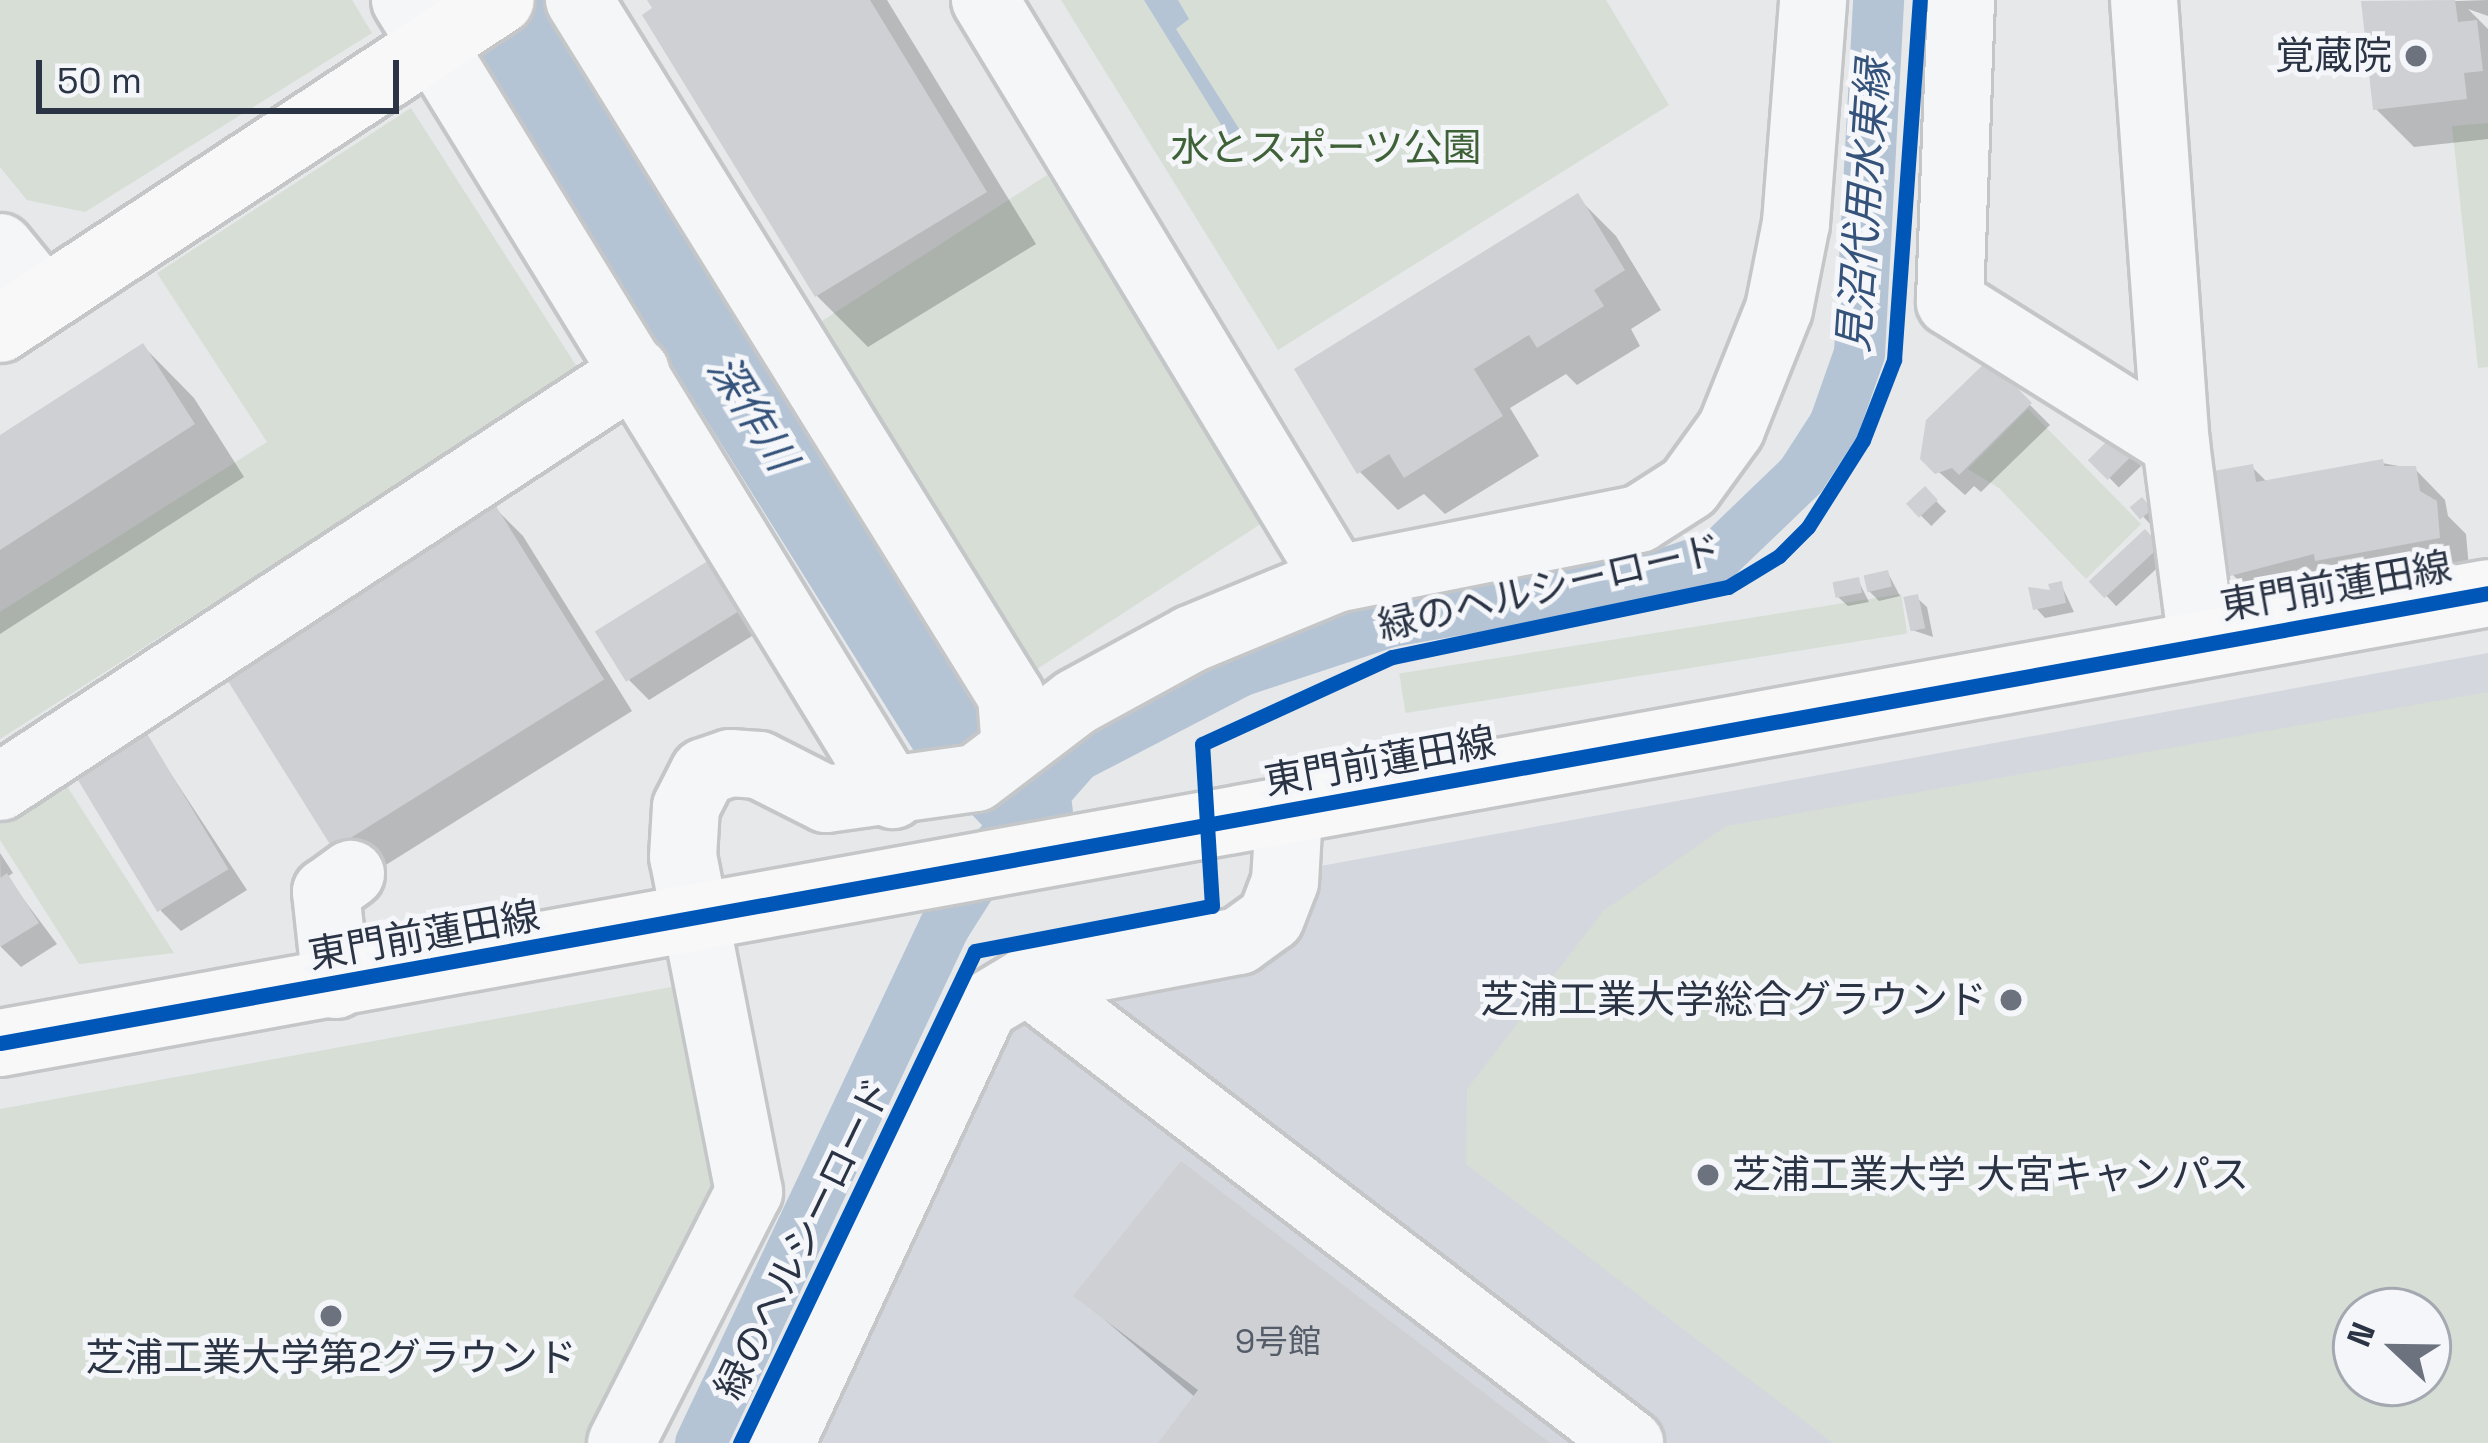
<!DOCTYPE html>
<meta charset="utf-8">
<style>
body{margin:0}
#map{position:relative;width:2488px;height:1443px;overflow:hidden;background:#e6e8ea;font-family:"Space Grotesk","Noto Sans JP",sans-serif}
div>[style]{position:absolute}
.built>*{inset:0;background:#d4d7dd}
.green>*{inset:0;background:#d6ded6;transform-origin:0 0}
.water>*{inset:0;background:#b4c4d5}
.shadow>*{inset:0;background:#0003;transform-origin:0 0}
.canal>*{height:51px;margin:-25.5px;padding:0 25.5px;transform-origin:25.5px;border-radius:25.5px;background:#b4c4d5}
.river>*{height:87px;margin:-43.5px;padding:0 43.5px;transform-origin:43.5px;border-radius:43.5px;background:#b4c4d5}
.building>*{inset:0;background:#ced0d3;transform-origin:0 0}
.roads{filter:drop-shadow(3px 0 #c4c6c8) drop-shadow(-3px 0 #c4c6c8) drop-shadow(0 3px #c4c6c8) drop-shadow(0 -3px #c4c6c8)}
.minor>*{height:66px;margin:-33px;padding:0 33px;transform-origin:33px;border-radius:33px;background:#f5f6f7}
.major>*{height:66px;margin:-33px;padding:0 33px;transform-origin:33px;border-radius:33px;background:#f8f8f8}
.cycleway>*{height:15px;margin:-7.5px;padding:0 7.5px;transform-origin:7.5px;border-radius:7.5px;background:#0057b8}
.dots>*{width:33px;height:33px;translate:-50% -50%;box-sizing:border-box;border:6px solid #f4f6f9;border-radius:50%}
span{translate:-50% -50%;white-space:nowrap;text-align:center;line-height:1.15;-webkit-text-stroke:10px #f4f6f9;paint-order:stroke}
.number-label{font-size:33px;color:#545c69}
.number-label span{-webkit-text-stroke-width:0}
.poi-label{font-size:39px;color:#2b3445}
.right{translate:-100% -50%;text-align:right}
.left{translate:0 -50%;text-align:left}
.park-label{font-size:39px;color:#3f6138}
.street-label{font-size:39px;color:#2b3445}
.water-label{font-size:42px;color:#34527a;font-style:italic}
.north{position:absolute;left:2332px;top:1287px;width:120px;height:120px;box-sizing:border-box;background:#f4f6f9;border:3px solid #a4a8b1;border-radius:50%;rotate:292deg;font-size:33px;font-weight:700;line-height:48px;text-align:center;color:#2b3445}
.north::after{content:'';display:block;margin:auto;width:42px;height:54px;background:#6c737f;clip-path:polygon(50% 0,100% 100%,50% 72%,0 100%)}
.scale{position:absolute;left:36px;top:60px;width:363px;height:54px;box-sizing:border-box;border:6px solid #2b3445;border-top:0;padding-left:15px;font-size:36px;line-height:42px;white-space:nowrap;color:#2b3445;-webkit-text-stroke:9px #f4f6f9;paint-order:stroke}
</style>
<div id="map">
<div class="built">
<i style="clip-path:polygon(evenodd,2488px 653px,2488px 1443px,803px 1443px,990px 1038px,1315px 867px,2488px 653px,2356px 1311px,2428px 1311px,2428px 1383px,2356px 1383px,2356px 1311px)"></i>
</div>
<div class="green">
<i style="clip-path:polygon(0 0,352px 0,372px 33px,85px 212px,27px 200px,0 167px)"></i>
<i style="clip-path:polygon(1061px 0,1606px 0,1669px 105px,1278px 350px)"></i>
<i style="clip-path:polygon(411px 108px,579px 370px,0 739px,0 612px,267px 442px,157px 273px)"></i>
<i style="clip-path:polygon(2488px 123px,2488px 367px,2478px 368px,2452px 126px)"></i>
<i style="left:1047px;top:175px;width:409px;height:288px;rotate:57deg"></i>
<i style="clip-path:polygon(2028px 409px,2141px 524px,2086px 579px,1999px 488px,1968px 469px)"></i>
<i style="left:1901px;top:594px;width:40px;height:508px;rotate:81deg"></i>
<i style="clip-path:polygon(evenodd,2488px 692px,2488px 1443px,1833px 1443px,1466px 1164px,1467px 1089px,1603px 911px,1726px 826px,2488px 692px,2428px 1311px,2428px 1383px,2356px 1383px,2356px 1311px,2428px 1311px)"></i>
<i style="clip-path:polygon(56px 769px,174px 953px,79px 964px,0 840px,0 802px)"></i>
<i style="clip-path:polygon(688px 984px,723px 1189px,600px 1443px,0 1443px,0 1109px)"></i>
</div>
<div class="water">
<i style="clip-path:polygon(1144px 0,1178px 0,1189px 19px,1176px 29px,1243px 135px,1233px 144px)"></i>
</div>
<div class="shadow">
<i style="clip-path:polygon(650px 0,887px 0,1036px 244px,868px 347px,817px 296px)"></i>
<i style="clip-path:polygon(2488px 0,2488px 16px,2468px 9px,2488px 29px,2488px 139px,2414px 147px,2376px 109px,2365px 4px)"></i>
<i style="clip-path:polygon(1577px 197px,1616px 236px,1661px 310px,1631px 329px,1640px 346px,1577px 385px,1566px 374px,1510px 408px,1539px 456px,1445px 514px,1424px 494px,1398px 510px,1360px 472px)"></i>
<i style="clip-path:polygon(143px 346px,194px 398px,244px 477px,0 634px,0 438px)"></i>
<i style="clip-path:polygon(1988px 363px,2050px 425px,1981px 492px,1974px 486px,1965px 495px,1923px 458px)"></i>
<i style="left:2114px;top:438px;width:39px;height:31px;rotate:46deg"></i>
<i style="clip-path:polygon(2382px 463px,2415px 469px,2445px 500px,2448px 516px,2466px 534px,2469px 568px,2343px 584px,2263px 605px,2232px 574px,2252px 467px,2268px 483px)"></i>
<i style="left:1925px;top:490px;width:30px;height:21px;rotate:45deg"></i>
<i style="left:2142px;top:502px;width:25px;height:9px;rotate:47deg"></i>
<i style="clip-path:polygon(493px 506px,523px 536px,632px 711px,365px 878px,227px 674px)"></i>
<i style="left:2145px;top:533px;width:34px;height:71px;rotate:47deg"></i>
<i style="clip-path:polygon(evenodd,711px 563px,760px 631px,649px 700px,629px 680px,711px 563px,722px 582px,753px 621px,748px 624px,722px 582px)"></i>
<i style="clip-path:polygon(1888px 573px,1900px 596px,1879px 601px,1869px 591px)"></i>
<i style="clip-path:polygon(1858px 580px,1869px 602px,1848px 606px,1838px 597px)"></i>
<i style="clip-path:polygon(2061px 584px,2074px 612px,2045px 618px,2036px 608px)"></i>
<i style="clip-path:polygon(1917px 598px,1927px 607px,1933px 637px,1912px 630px)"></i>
<i style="clip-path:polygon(142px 730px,247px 890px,181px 931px,161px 911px)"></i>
<i style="clip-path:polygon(0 853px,13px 873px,7px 877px,57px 944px,21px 967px,1px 947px)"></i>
<i style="clip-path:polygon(1077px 1296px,1545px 1443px,1162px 1443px,1196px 1398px)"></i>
</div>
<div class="canal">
<i style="left:700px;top:1443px;width:572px;rotate:-64.73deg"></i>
<i style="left:944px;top:926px;width:84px;rotate:-57.6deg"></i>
<i style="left:989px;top:855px;width:132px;rotate:-48.7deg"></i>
<i style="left:1076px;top:756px;width:184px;rotate:-27.5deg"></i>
<i style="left:1239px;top:671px;width:159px;rotate:-18.3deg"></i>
<i style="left:1390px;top:621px;width:276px;rotate:-9.8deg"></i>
<i style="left:1662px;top:574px;width:59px;rotate:-18.7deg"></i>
<i style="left:1718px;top:555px;width:115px;rotate:-43.9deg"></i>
<i style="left:1801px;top:475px;width:61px;rotate:-57.1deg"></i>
<i style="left:1834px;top:424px;width:75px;rotate:-70.6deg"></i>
<i style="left:1859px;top:353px;width:354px;rotate:-86.9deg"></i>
</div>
<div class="river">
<i style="left:494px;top:0;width:868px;rotate:57.9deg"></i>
<i style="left:955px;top:735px;width:106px;rotate:45.8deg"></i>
</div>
<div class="building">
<i style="clip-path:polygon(647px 0,870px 0,987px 192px,815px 297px,642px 15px,652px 8px)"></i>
<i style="clip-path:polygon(2455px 0,2458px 22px,2477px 20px,2483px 71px,2464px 73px,2467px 99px,2373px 110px,2361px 1px)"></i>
<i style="clip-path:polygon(1578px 193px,1625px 270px,1594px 290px,1604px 306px,1537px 348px,1529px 335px,1474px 369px,1503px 416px,1404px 478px,1389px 454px,1357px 474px,1294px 369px)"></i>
<i style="clip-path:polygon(143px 343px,195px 424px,0 550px,0 435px)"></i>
<i style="clip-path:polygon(1989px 359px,2032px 403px,1959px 475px,1952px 468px,1935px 474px,1920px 459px,1926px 420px)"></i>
<i style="left:2114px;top:434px;width:28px;height:37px;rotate:45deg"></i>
<i style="clip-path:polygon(2383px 459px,2384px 466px,2416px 466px,2420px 491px,2437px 501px,2440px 538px,2315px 561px,2314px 554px,2230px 576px,2225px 570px,2208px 472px,2253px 464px,2256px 482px)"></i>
<i style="left:1925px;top:486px;width:19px;height:26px;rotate:47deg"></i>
<i style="left:2142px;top:497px;width:16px;height:16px;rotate:50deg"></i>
<i style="left:494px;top:503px;width:208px;height:320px;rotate:58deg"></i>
<i style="left:2145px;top:529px;width:23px;height:77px;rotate:47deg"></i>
<i style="left:711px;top:559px;width:59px;height:137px;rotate:58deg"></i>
<i style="left:1888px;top:570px;width:17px;height:25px;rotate:77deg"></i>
<i style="left:1859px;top:577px;width:16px;height:27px;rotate:79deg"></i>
<i style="clip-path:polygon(2062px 581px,2066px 603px,2033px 610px,2028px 587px,2050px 590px,2048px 584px)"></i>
<i style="left:1918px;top:594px;width:35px;height:15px;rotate:78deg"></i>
<i style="left:143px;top:727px;width:166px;height:83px;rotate:59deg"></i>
<i style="clip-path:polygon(7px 873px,39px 923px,0 947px,0 878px)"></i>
<i style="clip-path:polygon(1181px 1161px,1550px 1443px,1158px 1443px,1198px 1390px,1073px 1296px)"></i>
</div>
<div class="roads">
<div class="minor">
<i style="left:405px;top:0;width:933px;rotate:58.46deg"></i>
<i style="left:579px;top:0;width:819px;rotate:58.17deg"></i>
<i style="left:1011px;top:696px;width:52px;rotate:85.6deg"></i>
<i style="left:985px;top:0;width:677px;rotate:58.78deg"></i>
<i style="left:1961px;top:0;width:302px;rotate:92.1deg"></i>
<i style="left:1950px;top:302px;width:267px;rotate:32.1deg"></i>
<i style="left:2144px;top:0;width:445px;rotate:85.9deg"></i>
<i style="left:2176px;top:444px;width:202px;rotate:82.6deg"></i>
<i style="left:0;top:247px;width:63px;rotate:50.8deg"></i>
<i style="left:0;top:787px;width:760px;rotate:-33.19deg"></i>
<i style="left:1027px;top:981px;width:760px;rotate:37.46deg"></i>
<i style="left:336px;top:985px;width:94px;rotate:-96.1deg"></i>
<i style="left:326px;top:892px;width:31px;rotate:-36deg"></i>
<i style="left:621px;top:1443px;width:282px;rotate:-63deg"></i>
<i style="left:749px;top:1192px;width:341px;rotate:-101.1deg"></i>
<i style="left:683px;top:857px;width:50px;rotate:-86.6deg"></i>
<i style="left:686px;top:807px;width:39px;rotate:-63deg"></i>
<i style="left:704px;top:772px;width:28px;rotate:-19deg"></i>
<i style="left:730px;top:763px;width:29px;rotate:4deg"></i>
<i style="left:759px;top:765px;width:75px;rotate:26.9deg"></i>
<i style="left:826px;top:799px;width:151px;rotate:-8deg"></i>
<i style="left:976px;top:778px;width:126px;rotate:-37.2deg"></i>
<i style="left:1076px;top:702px;width:131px;rotate:-28.7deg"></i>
<i style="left:1191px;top:639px;width:157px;rotate:-22.5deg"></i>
<i style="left:1336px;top:579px;width:309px;rotate:-11.2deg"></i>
<i style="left:1639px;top:519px;width:59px;rotate:-32.6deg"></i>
<i style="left:1689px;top:487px;width:72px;rotate:-54.1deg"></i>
<i style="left:1731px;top:429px;width:129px;rotate:-68.2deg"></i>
<i style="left:1779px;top:309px;width:88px;rotate:-78.8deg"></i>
<i style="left:1796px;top:223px;width:224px;rotate:-85.6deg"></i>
<i style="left:781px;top:1443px;width:482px;rotate:-65deg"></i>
<i style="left:985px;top:1006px;width:49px;rotate:-30.8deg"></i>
<i style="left:1027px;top:981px;width:216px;rotate:-10.7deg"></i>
<i style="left:1239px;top:941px;width:39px;rotate:-36deg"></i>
<i style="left:1271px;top:918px;width:39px;rotate:-69deg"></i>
<i style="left:1285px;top:882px;width:69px;rotate:-86.7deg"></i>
</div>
<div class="major">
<i style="left:0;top:329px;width:599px;rotate:-33.29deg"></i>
<i style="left:0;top:1043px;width:2528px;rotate:-10.25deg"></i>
</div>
</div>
<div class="cycleway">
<i style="left:0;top:1043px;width:2528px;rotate:-10.25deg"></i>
<i style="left:740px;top:1443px;width:545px;rotate:-64.47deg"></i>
<i style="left:975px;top:951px;width:241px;rotate:-10.8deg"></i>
<i style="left:1212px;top:906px;width:162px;rotate:-93.5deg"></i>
<i style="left:1202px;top:744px;width:209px;rotate:-24.6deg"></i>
<i style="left:1392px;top:657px;width:343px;rotate:-11.8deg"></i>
<i style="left:1728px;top:587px;width:60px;rotate:-31.3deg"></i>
<i style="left:1779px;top:556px;width:41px;rotate:-45deg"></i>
<i style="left:1808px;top:527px;width:103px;rotate:-57.7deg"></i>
<i style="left:1863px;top:440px;width:86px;rotate:-68.8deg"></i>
<i style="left:1894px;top:360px;width:361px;rotate:-85.9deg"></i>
</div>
<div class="dots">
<i style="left:2416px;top:56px;background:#6c737f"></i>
<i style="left:2011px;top:1000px;background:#6c737f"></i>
<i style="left:1708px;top:1175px;background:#6c737f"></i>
<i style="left:331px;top:1316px;background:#6c737f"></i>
</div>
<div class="number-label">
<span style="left:1278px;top:1343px">9号館</span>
</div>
<div class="poi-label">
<span class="right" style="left:2392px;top:56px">覚蔵院</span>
<span class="right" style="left:1987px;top:1000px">芝浦工業大学総合グラウンド</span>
<span class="left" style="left:1732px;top:1175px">芝浦工業大学 大宮キャンパス</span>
<span style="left:331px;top:1358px">芝浦工業大学第2グラウンド</span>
</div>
<div class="park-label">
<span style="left:1326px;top:148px">水とスポーツ公園</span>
</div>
<div class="street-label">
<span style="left:2336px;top:587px;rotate:-10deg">東門前蓮田線</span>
<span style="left:1550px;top:588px;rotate:-13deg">緑のヘルシーロード</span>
<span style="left:1380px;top:762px;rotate:-10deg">東門前蓮田線</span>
<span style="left:424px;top:936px;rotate:-10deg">東門前蓮田線</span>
<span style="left:804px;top:1239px;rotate:-64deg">緑のヘルシーロード</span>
</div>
<div class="water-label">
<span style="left:1864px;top:206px;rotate:-86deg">見沼代用水東縁</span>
<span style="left:752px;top:413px;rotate:58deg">深作川</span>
</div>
<div class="north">N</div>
<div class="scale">50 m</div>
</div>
